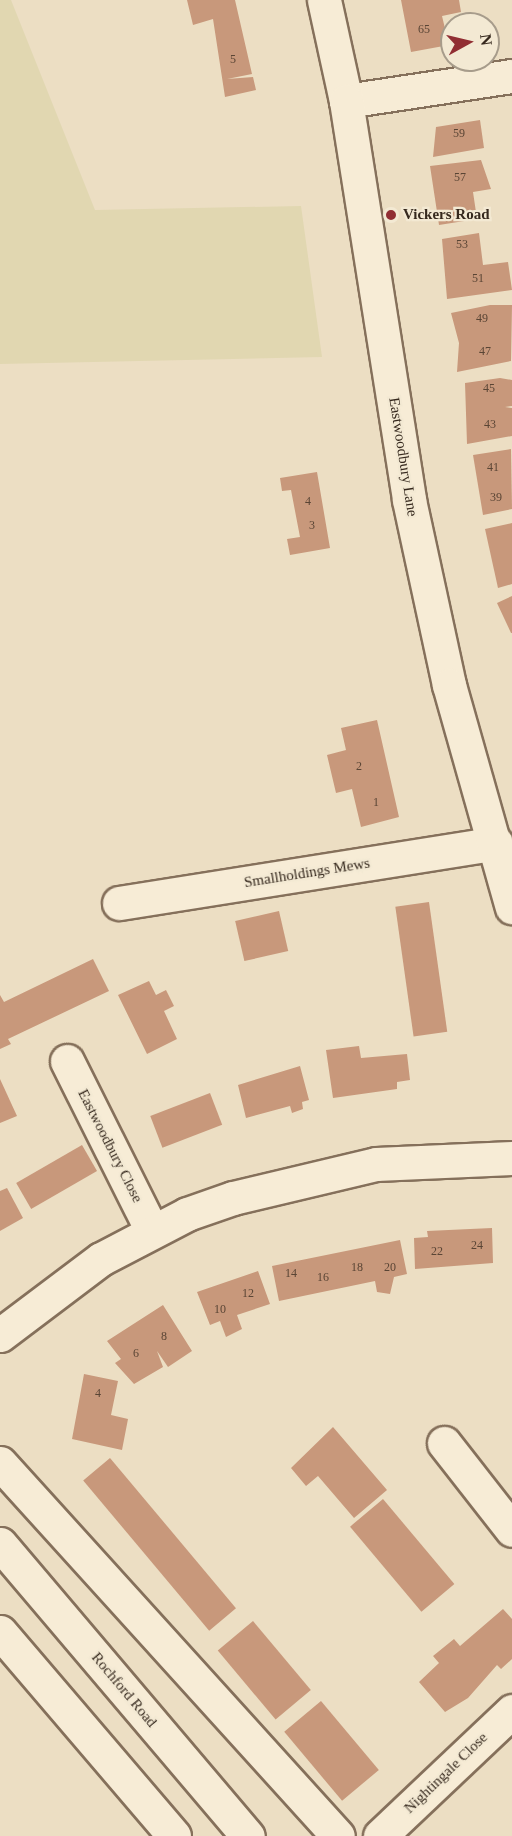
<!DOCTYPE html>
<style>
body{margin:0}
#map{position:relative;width:512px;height:1836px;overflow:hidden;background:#ecdec3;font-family:"Times New Roman",serif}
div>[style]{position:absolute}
.farmland>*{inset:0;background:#e1d7b1}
.building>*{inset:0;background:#c8987b;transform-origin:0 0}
.roads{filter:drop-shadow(2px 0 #85705b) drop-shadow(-2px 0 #85705b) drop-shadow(0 2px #85705b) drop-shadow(0 -2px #85705b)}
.street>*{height:33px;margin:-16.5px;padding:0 16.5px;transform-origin:16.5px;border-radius:16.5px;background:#f7ecd6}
.secondary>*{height:33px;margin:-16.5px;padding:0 16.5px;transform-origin:16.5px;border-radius:16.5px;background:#f7ecd6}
.dots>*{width:16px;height:16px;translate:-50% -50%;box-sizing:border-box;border:3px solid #f3e9d3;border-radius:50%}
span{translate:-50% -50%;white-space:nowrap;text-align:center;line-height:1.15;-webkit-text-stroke:4.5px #f3e9d3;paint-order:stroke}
.number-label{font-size:12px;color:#5a4535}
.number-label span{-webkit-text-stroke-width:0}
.poi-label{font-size:15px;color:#36291e;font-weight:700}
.left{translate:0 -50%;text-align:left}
.street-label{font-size:15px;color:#36291e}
.north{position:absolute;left:440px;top:12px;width:60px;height:60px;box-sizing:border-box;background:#f3e9d3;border:2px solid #a79c8b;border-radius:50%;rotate:82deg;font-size:16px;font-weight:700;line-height:24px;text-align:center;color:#36291e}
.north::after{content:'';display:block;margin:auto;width:21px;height:27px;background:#912e33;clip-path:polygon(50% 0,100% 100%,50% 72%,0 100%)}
</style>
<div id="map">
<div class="farmland">
<i style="clip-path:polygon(0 0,11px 0,95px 210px,301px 206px,322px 357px,0 364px)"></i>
</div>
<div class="building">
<i style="clip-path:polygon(187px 0,235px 0,252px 74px,227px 79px,253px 77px,256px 90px,225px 97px,213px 19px,193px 25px)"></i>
<i style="clip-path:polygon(401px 0,459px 0,461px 12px,442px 16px,449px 45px,411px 52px)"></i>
<i style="clip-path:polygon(480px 120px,484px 148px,433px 157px,436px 127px)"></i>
<i style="clip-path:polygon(481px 160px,491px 189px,473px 192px,477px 219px,439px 225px,430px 166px)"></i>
<i style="clip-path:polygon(479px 233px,483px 265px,508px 262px,512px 290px,447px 299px,442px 239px)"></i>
<i style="clip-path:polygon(490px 305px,512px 305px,511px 361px,457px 372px,459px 343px,451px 313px)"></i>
<i style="clip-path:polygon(500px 378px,512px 380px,512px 406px,505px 407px,512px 408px,512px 436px,467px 444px,465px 383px)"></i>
<i style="clip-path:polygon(511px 449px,512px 509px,483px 515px,473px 455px)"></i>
<i style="clip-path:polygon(317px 472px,330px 548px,290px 555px,287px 539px,300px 537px,291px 490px,282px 491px,280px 478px)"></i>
<i style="clip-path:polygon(512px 523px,512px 584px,498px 588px,485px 529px)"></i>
<i style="clip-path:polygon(512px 596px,512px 633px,511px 633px,497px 603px)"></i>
<i style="clip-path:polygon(377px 720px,399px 817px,361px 827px,352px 789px,336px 793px,327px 755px,346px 750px,341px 728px)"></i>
<i style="left:429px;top:902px;width:131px;height:34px;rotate:82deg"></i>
<i style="left:279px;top:911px;width:41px;height:45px;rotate:77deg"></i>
<i style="clip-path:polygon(93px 959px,109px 991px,8px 1039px,11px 1044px,0 1049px,0 995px,4px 1002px)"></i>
<i style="clip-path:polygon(149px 981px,156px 995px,166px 990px,174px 1006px,164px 1011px,177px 1039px,147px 1054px,118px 995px)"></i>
<i style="clip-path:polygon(359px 1046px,361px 1058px,407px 1054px,410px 1080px,397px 1082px,397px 1089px,333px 1098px,326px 1050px)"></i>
<i style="clip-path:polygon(300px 1066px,309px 1100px,302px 1102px,303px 1109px,292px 1113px,290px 1106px,246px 1118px,238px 1085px)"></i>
<i style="clip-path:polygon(0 1079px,17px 1116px,0 1123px)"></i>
<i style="left:210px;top:1093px;width:34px;height:64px;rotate:69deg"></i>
<i style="left:82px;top:1145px;width:30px;height:76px;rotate:60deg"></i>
<i style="clip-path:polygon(7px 1188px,23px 1218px,0 1231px,0 1191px)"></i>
<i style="clip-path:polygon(492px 1228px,493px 1263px,415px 1269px,414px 1238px,428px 1237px,427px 1231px)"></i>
<i style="clip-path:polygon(400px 1240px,407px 1274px,394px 1277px,390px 1294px,377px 1292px,375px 1281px,279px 1301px,272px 1266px)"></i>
<i style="clip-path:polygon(258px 1271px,270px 1304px,237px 1315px,242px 1329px,226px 1337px,220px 1321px,210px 1325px,197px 1292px)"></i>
<i style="clip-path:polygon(163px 1305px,192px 1351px,168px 1367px,157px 1351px,163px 1367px,134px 1384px,115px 1363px,121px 1359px,107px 1341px)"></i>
<i style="clip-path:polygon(84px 1374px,118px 1381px,111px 1415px,128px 1419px,122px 1450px,72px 1439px)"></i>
<i style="clip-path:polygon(333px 1427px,387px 1490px,354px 1518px,318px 1476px,306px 1486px,291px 1468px)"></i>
<i style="left:110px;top:1458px;width:196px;height:35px;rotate:50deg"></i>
<i style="left:383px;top:1499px;width:111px;height:43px;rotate:50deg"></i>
<i style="clip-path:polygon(503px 1609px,512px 1619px,512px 1659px,501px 1669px,497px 1665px,468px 1698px,445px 1712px,419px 1682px,439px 1663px,433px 1656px,454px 1639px,460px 1646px)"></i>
<i style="left:253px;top:1621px;width:90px;height:46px;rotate:50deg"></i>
<i style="left:321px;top:1701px;width:90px;height:48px;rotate:50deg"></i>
</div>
<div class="roads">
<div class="street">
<i style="left:346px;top:101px;width:168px;rotate:-8.6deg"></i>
<i style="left:119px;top:903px;width:382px;rotate:-9deg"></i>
<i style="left:67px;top:1061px;width:190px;rotate:63.4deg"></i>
<i style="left:0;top:1335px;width:126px;rotate:-37deg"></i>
<i style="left:101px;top:1259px;width:97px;rotate:-27.6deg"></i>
<i style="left:187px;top:1214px;width:49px;rotate:-19.2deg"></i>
<i style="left:233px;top:1198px;width:147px;rotate:-13.4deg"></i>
<i style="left:376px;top:1164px;width:136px;rotate:-2.5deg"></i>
<i style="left:444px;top:1443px;width:110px;rotate:52deg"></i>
<i style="left:0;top:1463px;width:503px;rotate:47.82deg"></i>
<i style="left:0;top:1632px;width:268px;rotate:49.5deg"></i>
<i style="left:380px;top:1836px;width:182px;rotate:-43.4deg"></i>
</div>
<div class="secondary">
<i style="left:324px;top:0;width:103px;rotate:77.7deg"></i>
<i style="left:346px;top:101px;width:404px;rotate:81deg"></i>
<i style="left:409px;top:500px;width:189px;rotate:77.8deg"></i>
<i style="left:449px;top:685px;width:231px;rotate:74.2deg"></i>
<i style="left:0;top:1544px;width:383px;rotate:49.7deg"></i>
</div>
</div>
<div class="dots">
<i style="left:391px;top:215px;background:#912e33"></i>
</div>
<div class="number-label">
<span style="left:424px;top:30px">65</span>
<span style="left:233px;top:60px">5</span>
<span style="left:459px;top:134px">59</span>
<span style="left:460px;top:178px">57</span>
<span style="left:462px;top:245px">53</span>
<span style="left:478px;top:279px">51</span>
<span style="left:482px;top:319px">49</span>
<span style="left:485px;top:352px">47</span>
<span style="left:489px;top:389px">45</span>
<span style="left:490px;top:425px">43</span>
<span style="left:493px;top:468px">41</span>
<span style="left:496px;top:498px">39</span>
<span style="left:308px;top:502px">4</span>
<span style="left:312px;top:526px">3</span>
<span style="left:359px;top:767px">2</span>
<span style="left:376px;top:803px">1</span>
<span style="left:477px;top:1246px">24</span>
<span style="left:437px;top:1252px">22</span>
<span style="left:357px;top:1268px">18</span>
<span style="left:390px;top:1268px">20</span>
<span style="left:291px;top:1274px">14</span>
<span style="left:323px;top:1278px">16</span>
<span style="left:248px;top:1294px">12</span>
<span style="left:220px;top:1310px">10</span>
<span style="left:164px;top:1337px">8</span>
<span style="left:136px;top:1354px">6</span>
<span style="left:98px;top:1394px">4</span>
</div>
<div class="poi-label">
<span class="left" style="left:403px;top:215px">Vickers Road</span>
</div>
<div class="street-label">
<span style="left:403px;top:457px;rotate:81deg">Eastwoodbury Lane</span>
<span style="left:307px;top:873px;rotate:-9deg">Smallholdings Mews</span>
<span style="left:110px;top:1146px;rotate:63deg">Eastwoodbury Close</span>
<span style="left:124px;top:1690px;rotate:50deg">Rochford Road</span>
<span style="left:446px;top:1773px;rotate:-44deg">Nightingale Close</span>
</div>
<div class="north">N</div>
</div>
